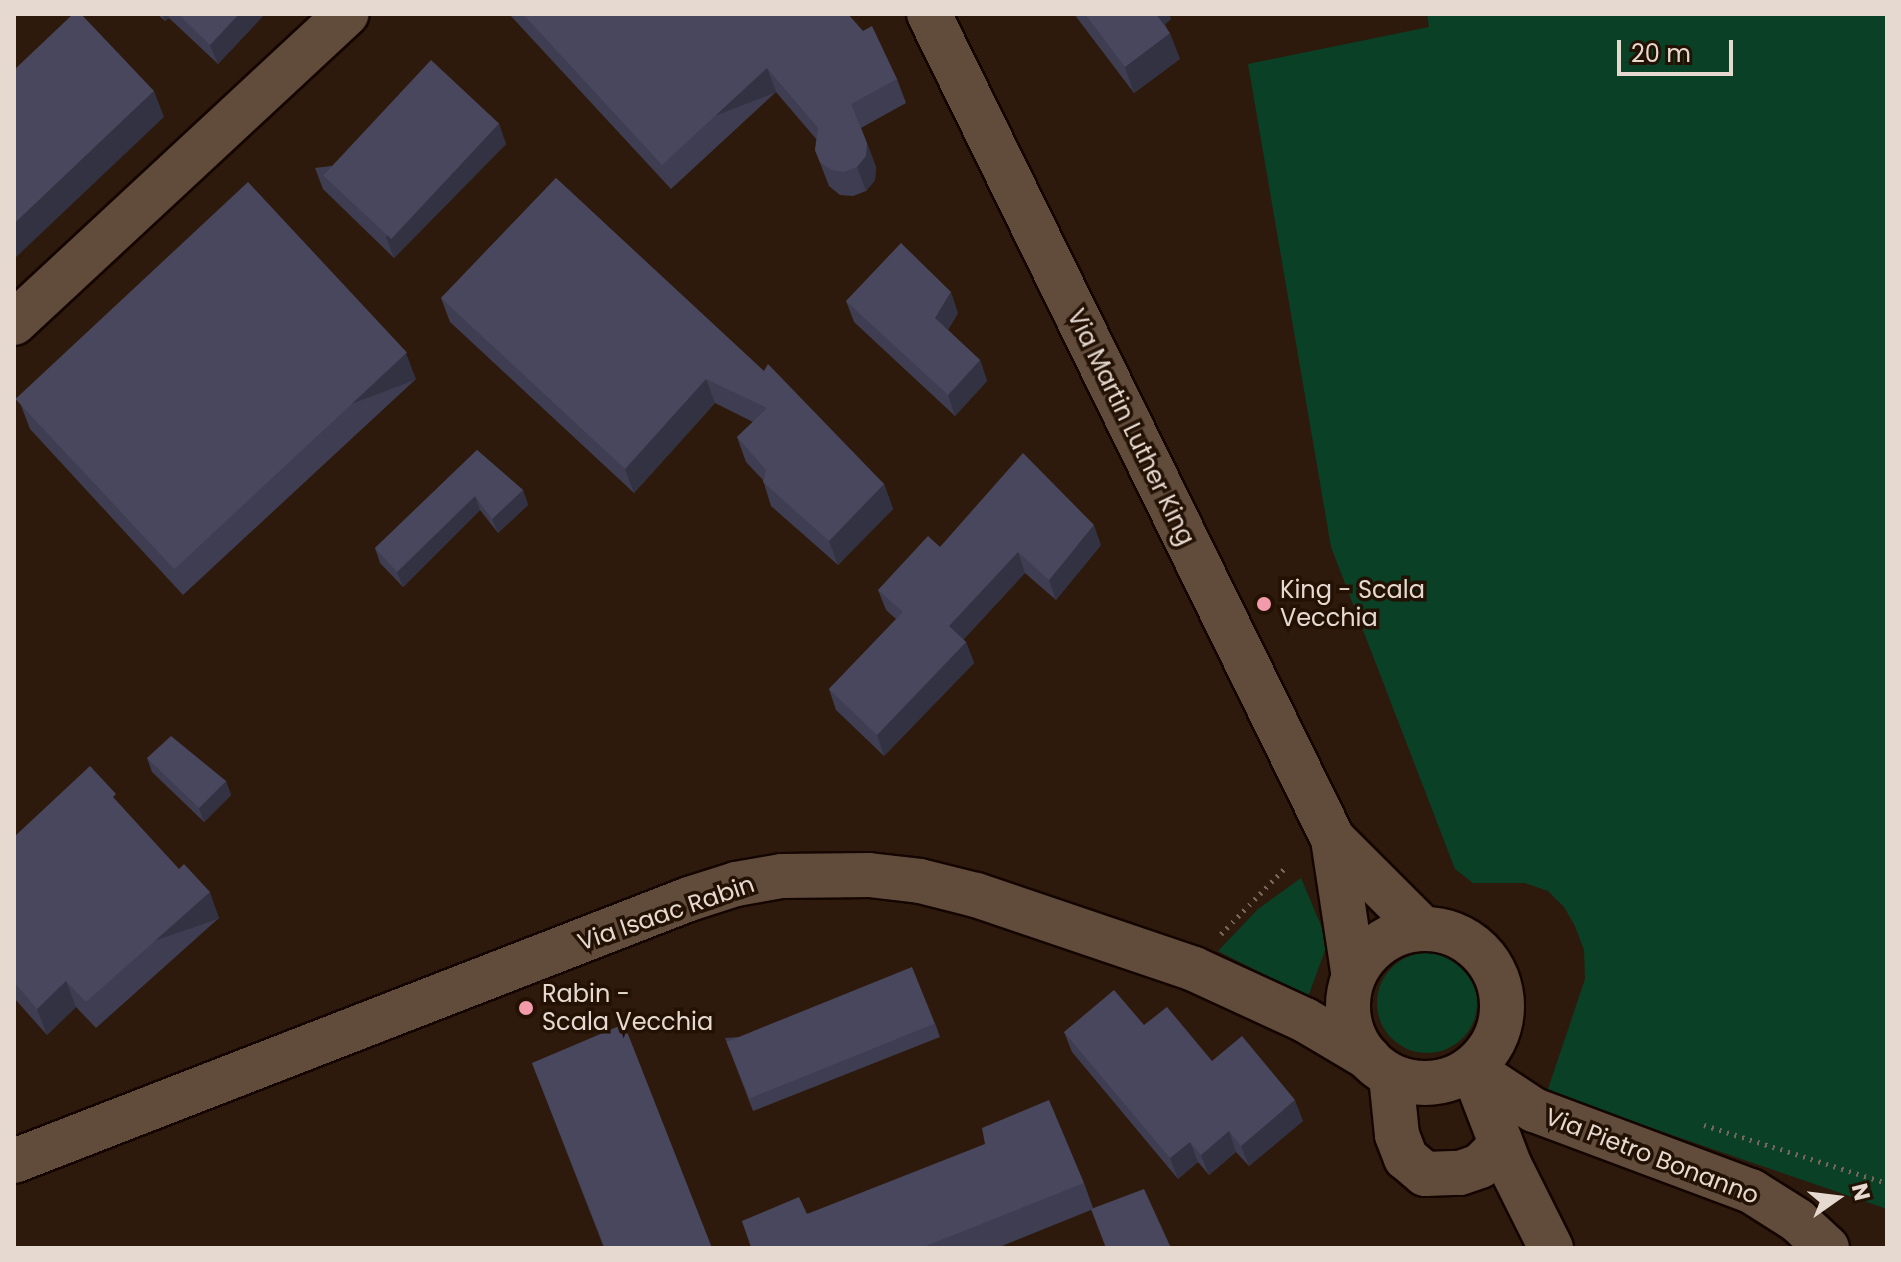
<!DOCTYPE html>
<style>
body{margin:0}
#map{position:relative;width:1901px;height:1262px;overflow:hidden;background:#2d1a0c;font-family:Poppins,sans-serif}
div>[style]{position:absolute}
.green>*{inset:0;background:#094026}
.round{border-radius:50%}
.path>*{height:5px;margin-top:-2.5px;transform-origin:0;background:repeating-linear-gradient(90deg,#77675b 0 2px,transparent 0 8px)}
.roads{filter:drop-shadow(2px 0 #140500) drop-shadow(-2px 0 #140500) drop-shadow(0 2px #140500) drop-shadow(0 -2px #140500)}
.minor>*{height:44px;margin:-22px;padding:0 22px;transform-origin:22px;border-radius:22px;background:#614c3c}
.minor>.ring{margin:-22px;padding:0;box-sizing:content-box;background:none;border:44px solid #614c3c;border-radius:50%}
.wall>*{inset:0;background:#3e3d51}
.shaded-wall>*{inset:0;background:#323242;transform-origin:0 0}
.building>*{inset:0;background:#48475e;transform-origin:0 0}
.dots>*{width:22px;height:22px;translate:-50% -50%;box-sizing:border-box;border:4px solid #231104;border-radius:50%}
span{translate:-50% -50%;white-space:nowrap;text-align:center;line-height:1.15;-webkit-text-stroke:7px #231104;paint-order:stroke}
.street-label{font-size:24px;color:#e6d9d0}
.poi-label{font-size:24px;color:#e6d9d0}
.left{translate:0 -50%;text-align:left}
.frame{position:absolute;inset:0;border:16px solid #e6d9d0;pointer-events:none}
.north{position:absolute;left:1797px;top:1158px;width:80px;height:80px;-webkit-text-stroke:6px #231104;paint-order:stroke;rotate:76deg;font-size:22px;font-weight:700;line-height:32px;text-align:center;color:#e6d9d0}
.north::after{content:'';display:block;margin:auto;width:28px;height:36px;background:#e6d9d0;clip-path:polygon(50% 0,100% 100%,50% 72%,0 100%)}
.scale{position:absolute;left:1617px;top:40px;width:116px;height:36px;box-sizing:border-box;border:4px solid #e6d9d0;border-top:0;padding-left:10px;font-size:24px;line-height:28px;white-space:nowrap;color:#e6d9d0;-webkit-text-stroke:6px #231104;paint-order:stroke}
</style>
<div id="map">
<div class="green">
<i style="clip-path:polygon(1427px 14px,1887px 14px,1887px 1209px,1547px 1092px,1585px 979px,1584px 950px,1575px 926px,1564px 907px,1548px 891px,1525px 883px,1473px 883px,1455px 869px,1331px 547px,1248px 64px,1429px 27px)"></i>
<i style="clip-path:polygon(1301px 878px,1328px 942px,1308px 997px,1218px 951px,1258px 909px)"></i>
<i class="round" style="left:1377px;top:953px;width:100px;height:100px"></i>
</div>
<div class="path">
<i style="left:1221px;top:934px;width:95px;rotate:-45.9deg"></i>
<i style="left:1704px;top:1125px;width:192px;rotate:17.6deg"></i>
</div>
<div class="roads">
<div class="minor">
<i style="left:929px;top:14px;width:919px;rotate:63.91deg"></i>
<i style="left:1333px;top:839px;width:134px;rotate:81.4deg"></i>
<i style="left:14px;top:323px;width:454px;rotate:-42.9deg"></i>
<i style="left:1333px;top:839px;width:126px;rotate:45deg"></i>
<i class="ring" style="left:1348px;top:929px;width:110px;height:110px"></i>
<i style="left:1473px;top:1070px;width:73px;rotate:33.3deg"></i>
<i style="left:1534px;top:1110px;width:232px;rotate:20.5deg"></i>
<i style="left:1751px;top:1191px;width:54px;rotate:32.2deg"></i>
<i style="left:1797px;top:1220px;width:41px;rotate:43deg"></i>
<i style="left:1473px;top:1070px;width:101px;rotate:69deg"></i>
<i style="left:1509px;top:1164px;width:94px;rotate:63.4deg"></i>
<i style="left:1391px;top:1076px;width:59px;rotate:84.2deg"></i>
<i style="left:1397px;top:1135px;width:25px;rotate:69deg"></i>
<i style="left:1406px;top:1158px;width:25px;rotate:40deg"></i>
<i style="left:1425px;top:1174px;width:35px;rotate:-2deg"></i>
<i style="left:1460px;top:1173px;width:21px;rotate:-19deg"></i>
<i style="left:1480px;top:1166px;width:23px;rotate:-45deg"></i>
<i style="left:14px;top:1161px;width:724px;rotate:-21.21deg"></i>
<i style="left:689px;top:899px;width:49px;rotate:-17.7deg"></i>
<i style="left:736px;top:884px;width:47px;rotate:-9.9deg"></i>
<i style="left:782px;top:876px;width:87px;rotate:-0.7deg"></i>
<i style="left:869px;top:875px;width:51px;rotate:6.7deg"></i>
<i style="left:920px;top:881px;width:58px;rotate:14deg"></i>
<i style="left:976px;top:895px;width:230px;rotate:18.7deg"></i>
<i style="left:1194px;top:969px;width:122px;rotate:24.7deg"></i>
<i style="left:1305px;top:1020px;width:74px;rotate:30.7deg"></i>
</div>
</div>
<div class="wall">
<i style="clip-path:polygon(157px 14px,265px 14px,218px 64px,169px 18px,165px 21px)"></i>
<i style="clip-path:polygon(509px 14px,848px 14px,897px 79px,906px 103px,861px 128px,876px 167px,875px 180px,866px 191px,853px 196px,840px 195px,829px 186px,815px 150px,817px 140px,776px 92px,671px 189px)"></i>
<i style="clip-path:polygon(1074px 14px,1169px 14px,1171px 19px,1165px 24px,1180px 59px,1134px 93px)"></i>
<i style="clip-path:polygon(506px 144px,394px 258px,323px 189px,315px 168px)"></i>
<i style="clip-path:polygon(556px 178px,884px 484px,893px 509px,838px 565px,771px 506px,763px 480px,746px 462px,737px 437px,753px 422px,715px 403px,634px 493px,450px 322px,441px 298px)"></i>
<i style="clip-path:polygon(846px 301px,958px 313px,948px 330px,980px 360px,987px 381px,955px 416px,854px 322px)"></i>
<i style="clip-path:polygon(416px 379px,183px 595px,30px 429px,20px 403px)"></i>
<i style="clip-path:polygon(477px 450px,523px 490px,528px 505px,498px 533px,480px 510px,403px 587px,380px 563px,375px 548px)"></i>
<i style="clip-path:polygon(1101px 545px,1056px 600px,1025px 573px,963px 640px,966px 642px,974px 663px,884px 756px,836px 710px,829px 689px,896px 619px,886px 610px,878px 590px,940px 547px)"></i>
<i style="clip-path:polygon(147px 758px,226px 781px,231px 795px,204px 822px,152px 772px)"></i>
<i style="clip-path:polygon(120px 805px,219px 918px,96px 1028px,76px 1007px,47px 1035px,14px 998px,14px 837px)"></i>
<i style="clip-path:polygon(935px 1023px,940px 1037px,753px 1111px,725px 1038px)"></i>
<i style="clip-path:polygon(1144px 1025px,1212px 1061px,1303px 1121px,1249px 1166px,1236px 1152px,1209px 1175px,1198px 1162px,1178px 1179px,1072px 1052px,1064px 1032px)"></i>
<i style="clip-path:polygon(532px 1063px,712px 1248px,604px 1248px)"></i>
<i style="clip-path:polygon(1084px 1183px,1093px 1208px,1091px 1210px,997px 1248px,751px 1248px,742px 1221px)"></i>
</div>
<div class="shaded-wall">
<i style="clip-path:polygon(162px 14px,167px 14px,169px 18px,165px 21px)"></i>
<i style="clip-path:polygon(239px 14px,265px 14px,218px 64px,210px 45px)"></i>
<i style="clip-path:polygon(1154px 14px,1169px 14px,1171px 19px,1165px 24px,1167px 31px)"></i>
<i style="clip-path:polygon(1170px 33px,1180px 59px,1134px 93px,1125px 67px)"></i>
<i style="left:767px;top:68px;width:26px;height:143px;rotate:69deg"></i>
<i style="clip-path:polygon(154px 91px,164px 117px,14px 259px,14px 224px)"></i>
<i style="clip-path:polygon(499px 123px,506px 144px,394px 258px,386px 237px)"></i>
<i style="clip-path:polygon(867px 143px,876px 167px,875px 180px,866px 191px,857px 167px)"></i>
<i style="clip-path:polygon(951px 292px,958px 313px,942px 339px,935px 318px)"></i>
<i style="left:406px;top:353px;width:28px;height:318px;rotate:69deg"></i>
<i style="clip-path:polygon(980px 360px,987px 381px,955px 416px,948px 395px)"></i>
<i style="clip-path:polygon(706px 379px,715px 403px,634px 493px,625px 469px)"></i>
<i style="clip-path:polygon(884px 484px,893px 509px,838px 565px,829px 541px)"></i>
<i style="clip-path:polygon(523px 490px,528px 505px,498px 533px,492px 519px)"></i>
<i style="clip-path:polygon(475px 496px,480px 510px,403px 587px,397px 572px)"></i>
<i style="clip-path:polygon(1094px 525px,1101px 545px,1056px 600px,1049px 580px)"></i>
<i style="clip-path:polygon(1018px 552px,1025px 573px,956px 647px,949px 626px)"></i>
<i style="clip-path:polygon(966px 642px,974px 663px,884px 756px,877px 735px)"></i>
<i style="clip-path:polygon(226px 781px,231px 795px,204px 822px,199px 808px)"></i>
<i style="left:210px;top:892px;width:28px;height:166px;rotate:71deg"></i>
<i style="clip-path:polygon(66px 981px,76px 1007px,47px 1035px,37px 1009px)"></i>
<i style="clip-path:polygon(1295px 1100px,1303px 1121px,1249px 1166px,1241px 1146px)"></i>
<i style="clip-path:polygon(1229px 1131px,1236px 1152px,1209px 1175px,1201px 1155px)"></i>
<i style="clip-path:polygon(1190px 1142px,1198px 1162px,1178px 1179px,1170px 1158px)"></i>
</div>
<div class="building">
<i style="clip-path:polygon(73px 14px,81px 14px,154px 91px,14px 224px,14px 70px)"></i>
<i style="clip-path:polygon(178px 14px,239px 14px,210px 45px)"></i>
<i style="clip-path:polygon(523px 14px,848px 14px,863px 31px,872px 26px,897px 79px,851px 104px,867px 143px,866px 156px,857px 167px,844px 172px,831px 170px,820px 162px,815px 150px,818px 128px,767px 68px,662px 165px)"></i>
<i style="clip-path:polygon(1085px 14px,1156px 14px,1170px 33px,1125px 67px)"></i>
<i style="left:431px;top:60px;width:93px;height:158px;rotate:43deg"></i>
<i style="clip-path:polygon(556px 178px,764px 371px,768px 364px,884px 484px,829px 541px,763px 482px,766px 470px,737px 437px,767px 408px,706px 379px,625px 469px,441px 298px)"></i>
<i style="left:248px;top:182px;width:233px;height:318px;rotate:47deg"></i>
<i style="clip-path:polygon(901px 243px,951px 292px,935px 318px,980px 360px,948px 395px,846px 301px)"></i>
<i style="clip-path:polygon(477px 450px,523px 490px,492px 519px,475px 496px,397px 572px,375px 548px)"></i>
<i style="clip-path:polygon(1023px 453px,1094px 525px,1049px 580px,1018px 552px,949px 626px,966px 642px,877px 735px,829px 689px,903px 612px,878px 590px,928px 536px,940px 547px)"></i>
<i style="clip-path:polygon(171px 736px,226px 781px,199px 808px,147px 758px)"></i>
<i style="clip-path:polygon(90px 766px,116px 794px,113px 797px,179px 869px,184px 864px,210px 892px,86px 1002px,66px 981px,37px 1009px,14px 982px,14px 837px)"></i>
<i style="left:912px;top:967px;width:61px;height:200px;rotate:68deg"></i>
<i style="clip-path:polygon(1114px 990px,1144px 1025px,1167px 1007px,1212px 1061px,1242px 1036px,1295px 1100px,1241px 1146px,1229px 1131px,1201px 1155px,1190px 1142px,1170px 1158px,1064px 1032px)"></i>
<i style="clip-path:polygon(624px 1024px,712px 1248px,605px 1248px,532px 1063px)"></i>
<i style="clip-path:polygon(1049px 1100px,1084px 1183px,921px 1248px,752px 1248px,742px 1221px,799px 1197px,807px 1214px,985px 1144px,982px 1128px)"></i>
<i style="clip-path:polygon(1144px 1189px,1171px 1248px,1106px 1248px,1091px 1209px)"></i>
</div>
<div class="dots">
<i style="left:1264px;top:604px;background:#f39aab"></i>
<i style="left:526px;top:1008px;background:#f39aab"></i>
</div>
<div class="street-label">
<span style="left:1131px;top:427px;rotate:64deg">Via Martin Luther King</span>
<span style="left:666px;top:913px;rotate:-19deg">Via Isaac Rabin</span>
<span style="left:1652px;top:1156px;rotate:21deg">Via Pietro Bonanno</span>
</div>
<div class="poi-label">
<span class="left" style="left:1280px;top:604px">King - Scala<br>Vecchia</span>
<span class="left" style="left:542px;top:1008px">Rabin -<br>Scala Vecchia</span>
</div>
<div class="frame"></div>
<div class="north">N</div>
<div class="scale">20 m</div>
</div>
